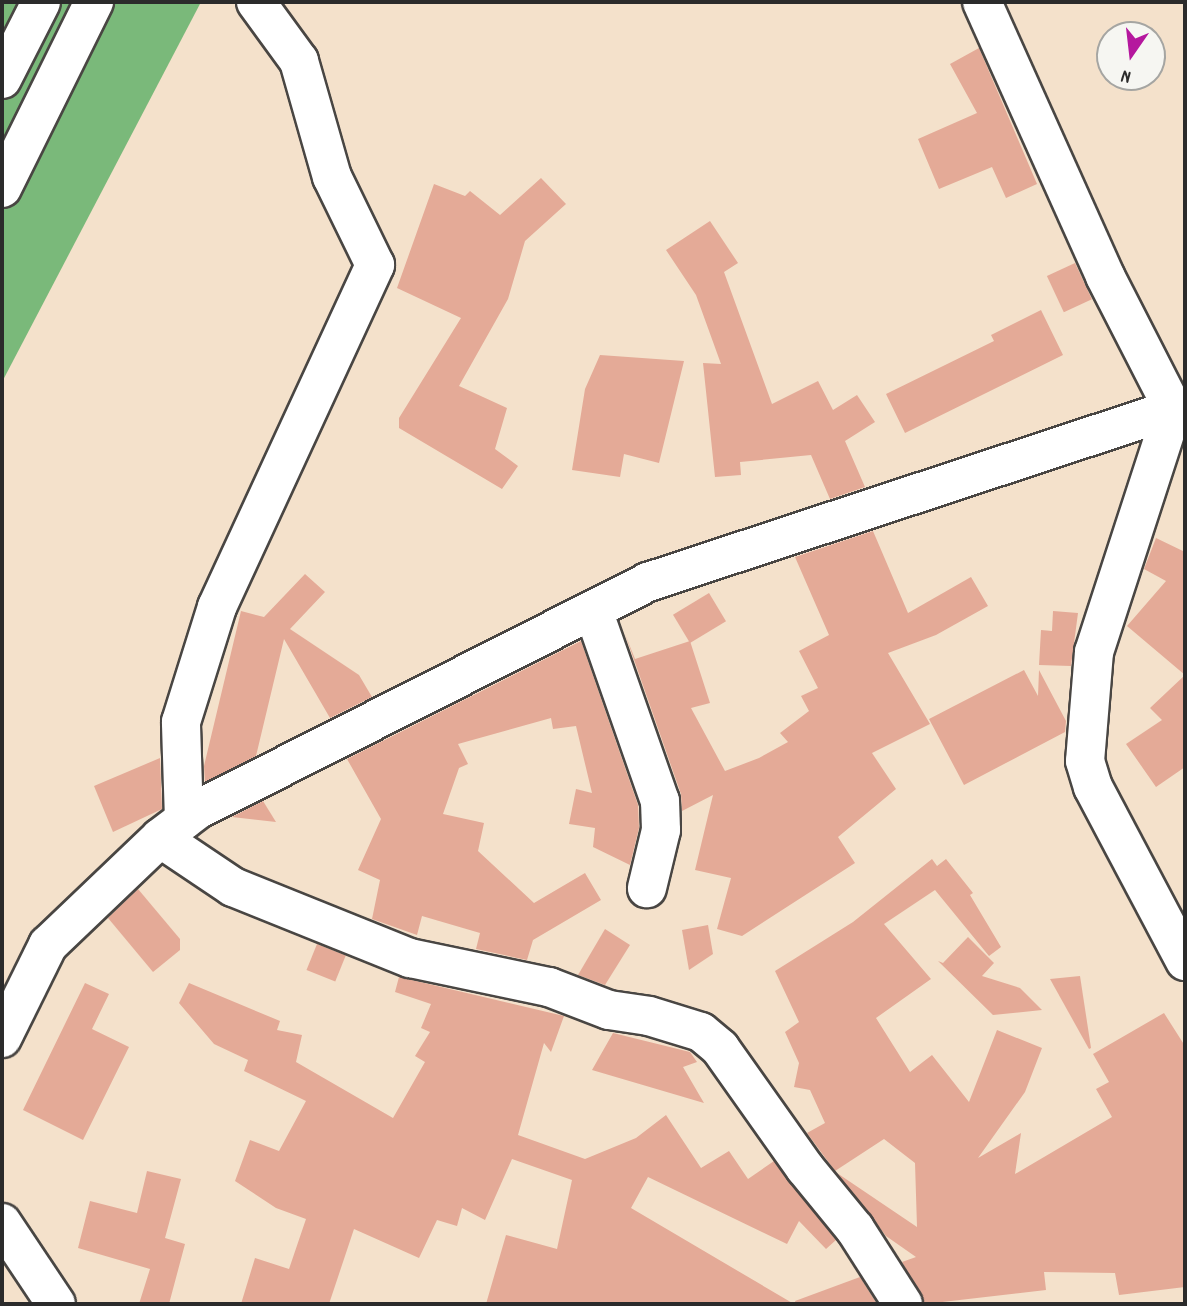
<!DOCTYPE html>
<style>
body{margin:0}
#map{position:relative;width:1187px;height:1306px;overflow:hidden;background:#f4e1cb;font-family:Dekko,sans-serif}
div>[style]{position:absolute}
.forest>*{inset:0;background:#7ab97a}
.building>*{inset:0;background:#e4aa97;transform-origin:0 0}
.roads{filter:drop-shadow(2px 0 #494643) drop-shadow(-2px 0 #494643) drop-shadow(0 2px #494643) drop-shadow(0 -2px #494643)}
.street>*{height:38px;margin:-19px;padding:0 19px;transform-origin:19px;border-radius:19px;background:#fff}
.highway>*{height:38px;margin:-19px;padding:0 19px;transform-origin:19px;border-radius:19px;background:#fff}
span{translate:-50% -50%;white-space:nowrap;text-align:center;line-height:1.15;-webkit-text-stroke:5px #f6f6f2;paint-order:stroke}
.frame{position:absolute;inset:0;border:4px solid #2b2b2b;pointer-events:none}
.north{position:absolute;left:1096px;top:21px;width:70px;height:70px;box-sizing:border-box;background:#f6f6f2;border:2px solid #a5a5a2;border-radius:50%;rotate:194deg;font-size:19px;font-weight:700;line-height:28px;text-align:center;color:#2b2b2b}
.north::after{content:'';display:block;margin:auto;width:24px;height:32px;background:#b5179e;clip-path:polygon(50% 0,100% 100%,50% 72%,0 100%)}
</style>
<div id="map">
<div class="forest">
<i style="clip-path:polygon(2px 2px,201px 2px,2px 382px)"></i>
</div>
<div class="building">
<i style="clip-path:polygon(979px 48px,1037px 184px,1006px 198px,992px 167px,939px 189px,918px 139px,977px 113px,950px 64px)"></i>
<i style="clip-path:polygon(541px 178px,566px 204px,525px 241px,508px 299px,459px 386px,507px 408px,495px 449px,518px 466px,502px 489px,399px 428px,399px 418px,461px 318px,397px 288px,434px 184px,465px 196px,470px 191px,500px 215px)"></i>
<i style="clip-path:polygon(710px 221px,738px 263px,724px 272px,772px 404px,818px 381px,833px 410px,857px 395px,875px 422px,845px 441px,865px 487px,830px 499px,811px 455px,740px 462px,741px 475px,715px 477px,703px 363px,721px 364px,696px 295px,666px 250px)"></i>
<i style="left:1075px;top:263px;width:40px;height:31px;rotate:65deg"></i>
<i style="clip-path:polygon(1041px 310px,1063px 355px,905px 433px,886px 394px,994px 341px,991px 335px)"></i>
<i style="clip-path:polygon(600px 355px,684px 361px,659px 463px,624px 454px,620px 477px,572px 470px,585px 389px)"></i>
<i style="clip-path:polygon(873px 531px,908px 613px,971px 577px,988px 606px,936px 635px,888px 653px,930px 724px,872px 753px,896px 789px,838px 837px,855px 863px,742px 936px,717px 929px,731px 878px,695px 870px,713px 795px,682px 811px,681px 794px,625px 634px,635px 659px,690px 641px,710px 703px,691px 708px,725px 771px,759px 758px,788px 742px,780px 733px,809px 711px,801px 696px,818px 688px,799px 651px,829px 635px,795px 557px)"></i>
<i style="clip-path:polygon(1156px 538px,1185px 552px,1185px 675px,1127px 626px,1166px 581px,1144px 569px)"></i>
<i style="clip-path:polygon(305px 574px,325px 592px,290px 629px,359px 675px,372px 697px,330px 718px,284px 639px,256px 756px,205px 782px,204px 766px,241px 611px,264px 617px)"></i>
<i style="left:709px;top:593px;width:33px;height:42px;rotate:59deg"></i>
<i style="clip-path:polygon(1053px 611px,1078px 613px,1071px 666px,1039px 665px,1041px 630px,1052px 631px)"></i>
<i style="clip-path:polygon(581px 641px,638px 805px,639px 828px,630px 865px,593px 847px,595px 828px,569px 824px,576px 789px,592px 793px,576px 726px,553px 729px,551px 718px,458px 744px,468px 764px,459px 768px,443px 814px,484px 823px,478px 851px,534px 903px,585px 873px,601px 900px,533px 940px,527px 960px,476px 949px,480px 933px,422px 916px,417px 935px,372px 919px,380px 880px,358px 870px,381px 819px,347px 759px)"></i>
<i style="clip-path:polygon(1024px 670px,1038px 696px,1039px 670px,1066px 721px,1065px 732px,964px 785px,929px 719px)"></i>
<i style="clip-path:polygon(1185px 675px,1185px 767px,1156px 787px,1126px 744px,1162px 720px,1150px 708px)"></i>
<i style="clip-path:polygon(160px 758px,162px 809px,113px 832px,94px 786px)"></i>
<i style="clip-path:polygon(263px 801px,276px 822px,232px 817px)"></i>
<i style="clip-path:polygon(932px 859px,937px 866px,946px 859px,973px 893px,970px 895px,1001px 947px,989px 956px,935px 890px,884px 924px,931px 979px,876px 1018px,910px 1072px,932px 1055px,969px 1102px,997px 1030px,1042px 1048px,1025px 1092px,978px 1158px,1021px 1133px,1015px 1174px,1112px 1117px,1096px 1089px,1109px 1082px,1093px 1054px,1164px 1013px,1185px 1046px,1185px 1287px,1119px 1295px,1115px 1273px,1044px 1272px,1046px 1290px,925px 1304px,902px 1262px,916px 1257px,886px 1236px,837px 1173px,917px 1227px,915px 1163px,884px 1139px,835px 1171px,807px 1133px,825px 1123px,810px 1090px,794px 1087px,799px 1063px,785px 1032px,799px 1022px,775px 971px,853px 922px)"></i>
<i style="clip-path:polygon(138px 889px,180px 939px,180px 950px,153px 972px,108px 918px)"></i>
<i style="clip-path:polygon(708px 925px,713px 954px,689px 970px,682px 930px)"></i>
<i style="clip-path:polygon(605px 929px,630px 945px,605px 985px,578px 975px)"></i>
<i style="clip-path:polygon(968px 937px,994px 963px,982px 976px,1020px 988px,1042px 1010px,993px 1015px,938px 961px,943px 963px)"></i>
<i style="left:317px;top:944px;width:31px;height:28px;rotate:22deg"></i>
<i style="clip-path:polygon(1080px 976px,1091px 1048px,1089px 1049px,1050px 979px)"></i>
<i style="clip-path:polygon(399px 977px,564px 1016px,551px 1052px,544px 1043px,518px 1135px,585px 1159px,636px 1138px,666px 1115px,701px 1168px,729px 1151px,748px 1179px,774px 1161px,836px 1240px,826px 1249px,799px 1221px,787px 1244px,648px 1177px,631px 1208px,794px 1304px,486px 1304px,506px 1235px,557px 1249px,572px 1180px,512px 1159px,485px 1220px,462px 1208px,457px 1226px,437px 1220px,419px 1258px,354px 1229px,329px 1304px,241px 1304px,255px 1258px,289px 1269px,306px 1219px,276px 1208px,235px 1181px,250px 1140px,279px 1151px,306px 1101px,244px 1071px,248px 1060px,214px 1044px,179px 1003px,189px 983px,280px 1021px,277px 1030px,302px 1035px,296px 1062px,393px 1118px,425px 1062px,415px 1056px,430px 1032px,421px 1028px,431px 1004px,395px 992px)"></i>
<i style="clip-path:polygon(85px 983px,109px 994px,92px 1029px,129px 1047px,83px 1140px,23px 1110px)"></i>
<i style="clip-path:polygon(613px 1033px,690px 1052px,697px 1062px,683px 1067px,704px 1103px,592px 1070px)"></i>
<i style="clip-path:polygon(147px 1171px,181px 1179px,165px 1238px,185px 1244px,169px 1304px,139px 1304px,150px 1269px,78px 1248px,90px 1201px,137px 1213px)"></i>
<i style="clip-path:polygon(860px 1277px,877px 1304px,796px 1304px,795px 1301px)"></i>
</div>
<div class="roads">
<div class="street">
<i style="left:982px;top:2px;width:300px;rotate:65.8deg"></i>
<i style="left:1105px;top:276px;width:149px;rotate:62.9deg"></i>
<i style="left:1173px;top:409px;width:256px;rotate:108deg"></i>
<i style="left:1094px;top:652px;width:109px;rotate:94.7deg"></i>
<i style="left:1085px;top:761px;width:27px;rotate:73deg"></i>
<i style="left:1093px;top:787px;width:197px;rotate:62.1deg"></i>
<i style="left:593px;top:610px;width:202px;rotate:70.7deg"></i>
<i style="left:660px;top:801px;width:29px;rotate:88deg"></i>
<i style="left:661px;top:830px;width:60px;rotate:103.6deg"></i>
<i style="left:184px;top:820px;width:98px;rotate:-91.8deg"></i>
<i style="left:181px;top:722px;width:121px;rotate:-72.6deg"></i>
<i style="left:217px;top:607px;width:377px;rotate:-65.2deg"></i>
<i style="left:375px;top:265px;width:98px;rotate:-116deg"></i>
<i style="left:332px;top:177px;width:121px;rotate:-105.9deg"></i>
<i style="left:299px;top:61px;width:73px;rotate:-126.1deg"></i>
<i style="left:160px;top:838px;width:88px;rotate:33.9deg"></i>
<i style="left:233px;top:887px;width:191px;rotate:21.9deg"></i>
<i style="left:410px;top:958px;width:142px;rotate:11.8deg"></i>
<i style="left:549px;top:987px;width:64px;rotate:21deg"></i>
<i style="left:609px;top:1010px;width:40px;rotate:8.5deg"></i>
<i style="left:649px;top:1016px;width:54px;rotate:17.1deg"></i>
<i style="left:701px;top:1032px;width:25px;rotate:40deg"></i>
<i style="left:720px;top:1048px;width:147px;rotate:54.7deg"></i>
<i style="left:805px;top:1168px;width:79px;rotate:50.7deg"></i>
<i style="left:855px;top:1229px;width:89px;rotate:57.4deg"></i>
<i style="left:2px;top:1038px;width:104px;rotate:-63.7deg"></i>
<i style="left:48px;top:945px;width:155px;rotate:-43.7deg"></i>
<i style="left:160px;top:838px;width:46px;rotate:-37.1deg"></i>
<i style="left:197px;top:810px;width:505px;rotate:-26.82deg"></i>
<i style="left:648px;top:582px;width:553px;rotate:-18.24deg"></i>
<i style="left:2px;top:1223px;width:97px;rotate:56.3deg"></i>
</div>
<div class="highway">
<i style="left:2px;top:79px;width:86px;rotate:-63.1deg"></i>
<i style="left:2px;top:188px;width:208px;rotate:-63.7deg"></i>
</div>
</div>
<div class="frame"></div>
<div class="north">N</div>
</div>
